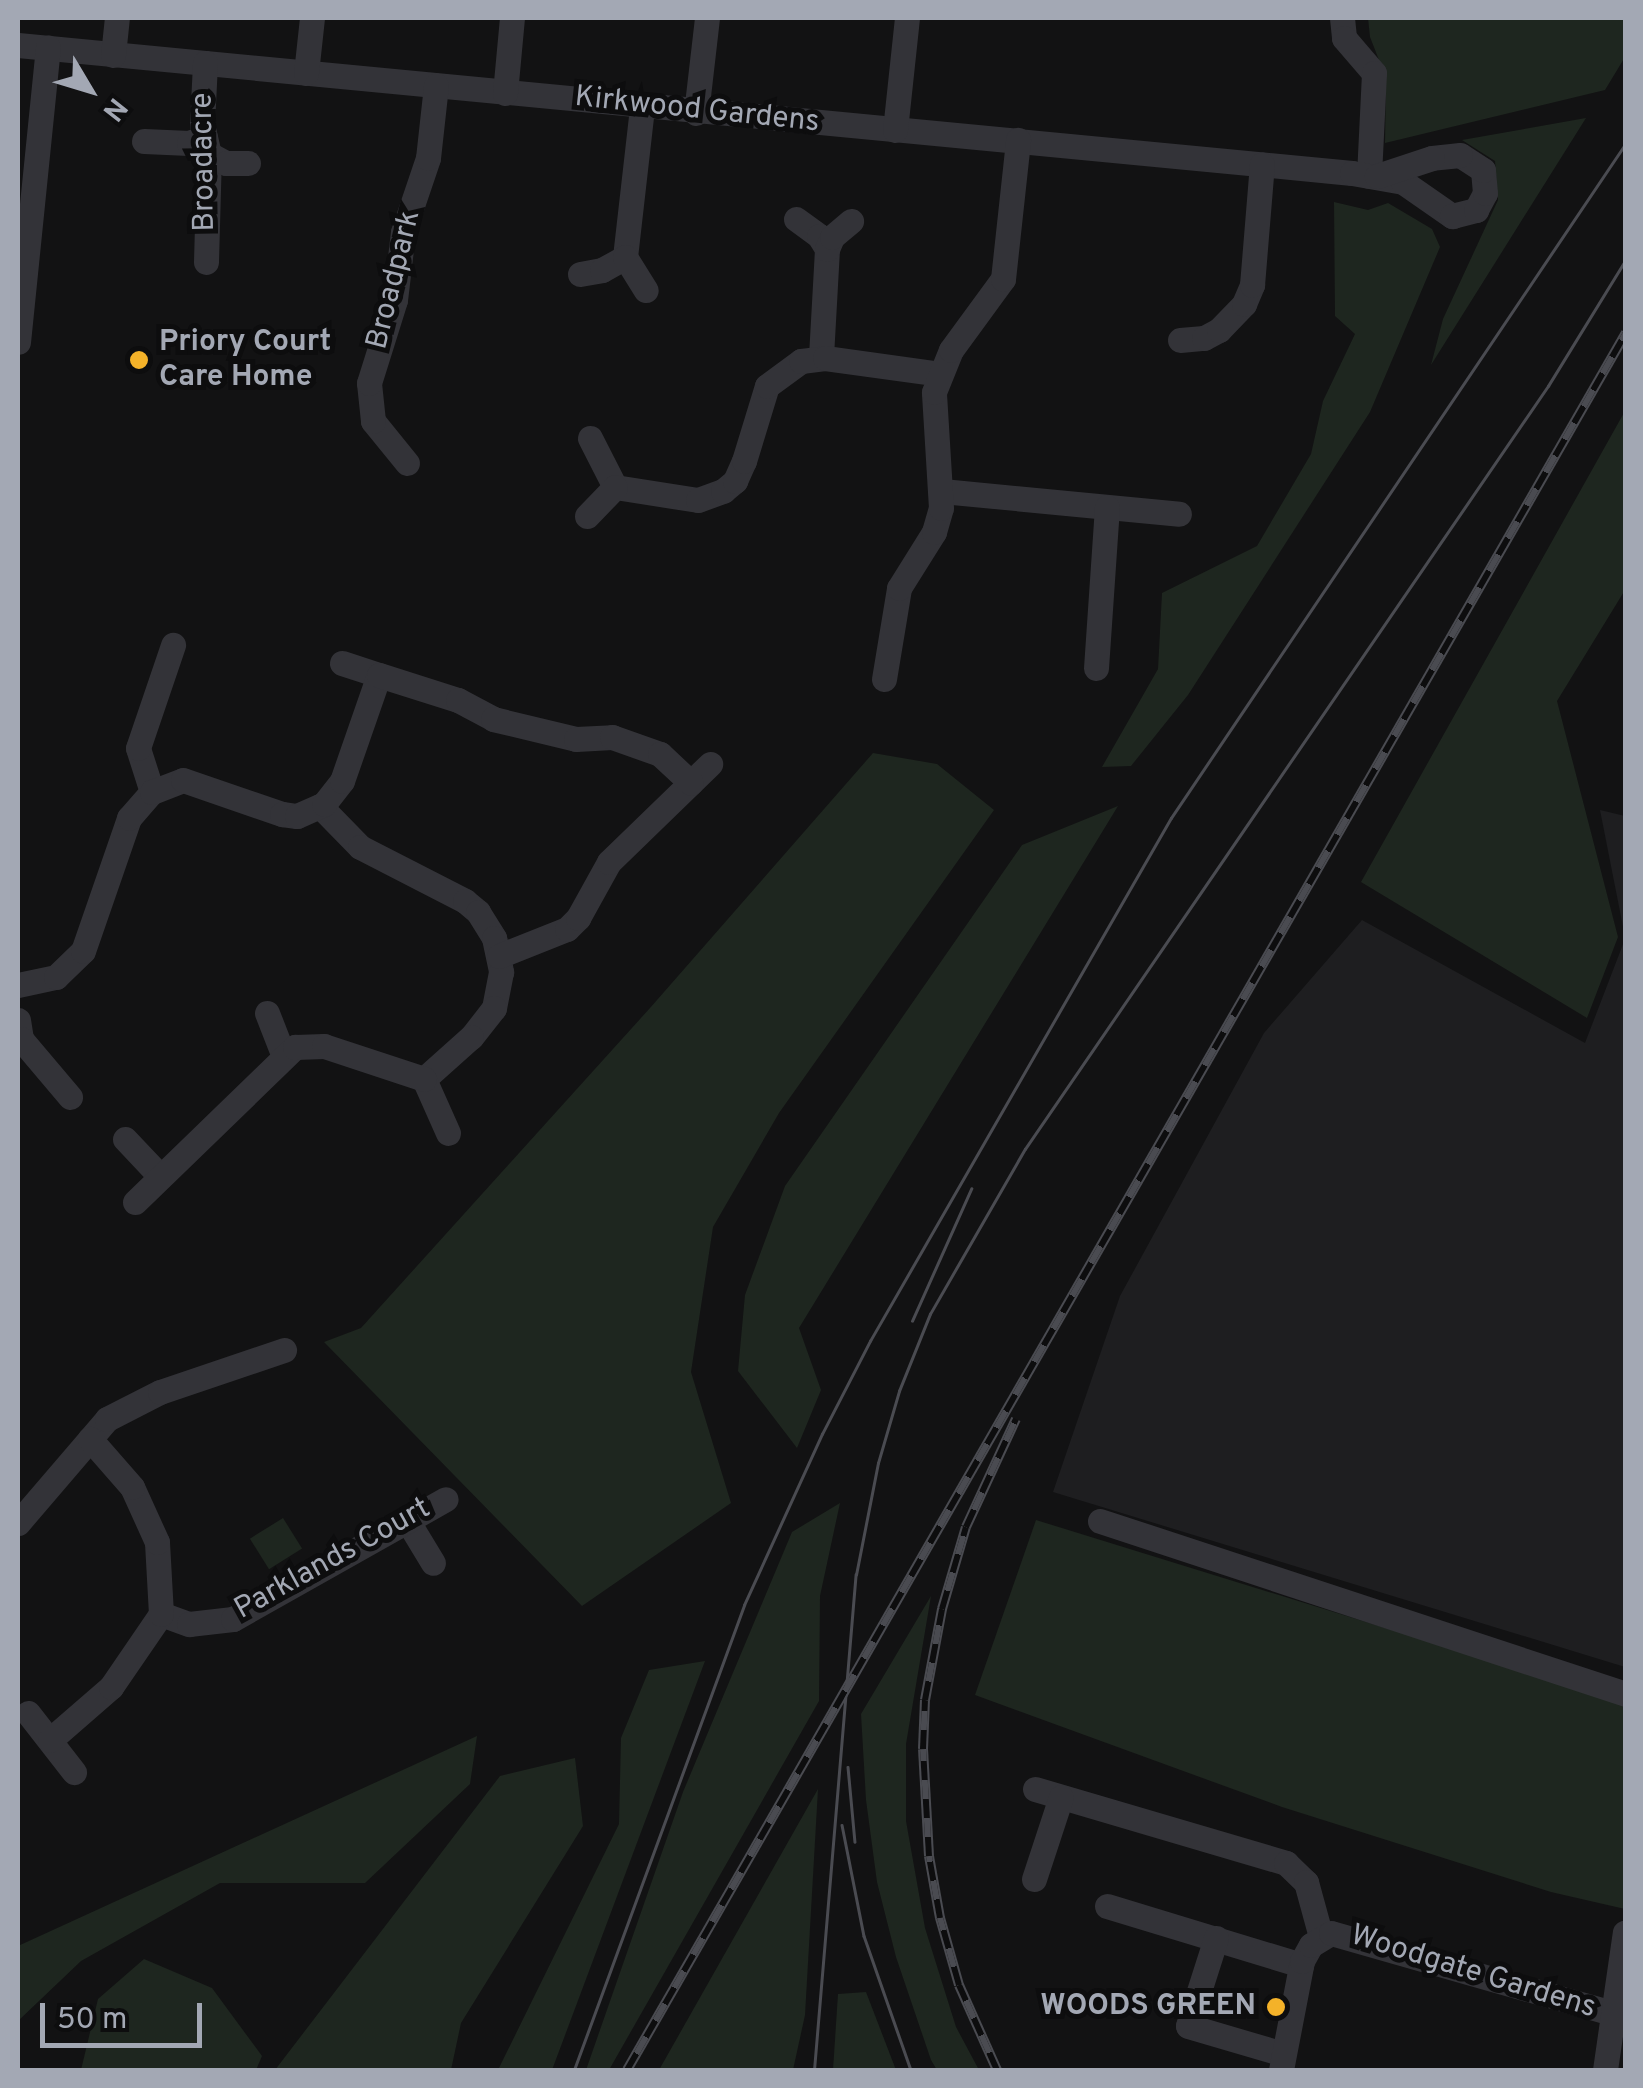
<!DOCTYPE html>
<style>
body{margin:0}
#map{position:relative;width:1643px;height:2088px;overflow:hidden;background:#121213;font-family:Overpass,sans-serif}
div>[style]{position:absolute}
.built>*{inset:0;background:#1e1e20}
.green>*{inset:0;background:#1e261f;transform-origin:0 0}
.street>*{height:25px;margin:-12.5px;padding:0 12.5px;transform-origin:12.5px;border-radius:12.5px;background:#333338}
.tram>*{height:2.5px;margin:-1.25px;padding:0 1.25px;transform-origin:1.25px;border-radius:1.25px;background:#4a4b51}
.rail>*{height:10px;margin-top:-5px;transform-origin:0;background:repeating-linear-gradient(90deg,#0d0d0e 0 19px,#4a4b51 0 38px);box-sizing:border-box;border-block:2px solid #4a4b51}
.dots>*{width:28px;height:28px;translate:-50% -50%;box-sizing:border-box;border:5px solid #0d0d0e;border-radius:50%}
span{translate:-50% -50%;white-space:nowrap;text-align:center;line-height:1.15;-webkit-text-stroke:10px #0d0d0e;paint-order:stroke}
.street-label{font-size:30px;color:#a3a8b4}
.poi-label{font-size:30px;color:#a3a8b4;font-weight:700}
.left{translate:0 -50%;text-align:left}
.right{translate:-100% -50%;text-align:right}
.frame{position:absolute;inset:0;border:20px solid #a3a8b4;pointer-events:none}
.north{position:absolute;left:40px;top:40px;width:100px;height:100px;-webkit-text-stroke:8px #0d0d0e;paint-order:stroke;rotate:128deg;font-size:28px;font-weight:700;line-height:40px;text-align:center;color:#a3a8b4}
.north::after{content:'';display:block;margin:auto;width:35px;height:45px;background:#a3a8b4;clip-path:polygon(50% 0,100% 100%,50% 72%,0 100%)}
.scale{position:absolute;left:40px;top:2003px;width:162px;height:45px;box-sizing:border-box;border:5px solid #a3a8b4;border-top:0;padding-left:12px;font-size:30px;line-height:35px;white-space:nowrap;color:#a3a8b4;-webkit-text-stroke:8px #0d0d0e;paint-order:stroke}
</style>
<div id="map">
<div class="built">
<i style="clip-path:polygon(1600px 810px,1625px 816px,1625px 937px)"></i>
<i style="clip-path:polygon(1362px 920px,1585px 1043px,1625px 939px,1625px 1667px,1053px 1492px,1120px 1296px,1264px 1033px)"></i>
</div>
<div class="green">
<i style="clip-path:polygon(1368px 18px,1625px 18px,1625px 57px,1605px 90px,1385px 143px,1386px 78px,1370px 37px)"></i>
<i style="clip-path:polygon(1586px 118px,1431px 365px,1443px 319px,1498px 200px,1495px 161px,1462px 140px)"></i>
<i style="clip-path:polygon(1334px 202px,1368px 210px,1388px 203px,1432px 229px,1440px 247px,1370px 412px,1188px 695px,1131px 766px,1102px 767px,1158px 669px,1162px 593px,1257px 546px,1311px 454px,1323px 401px,1355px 334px,1335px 316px)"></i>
<i style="clip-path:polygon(1625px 411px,1625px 590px,1557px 701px,1618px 937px,1587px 1018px,1361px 882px)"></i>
<i style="clip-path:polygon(873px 753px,937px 764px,994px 810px,779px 1113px,713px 1227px,691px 1372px,731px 1503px,582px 1606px,324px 1342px,361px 1328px,650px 1008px)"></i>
<i style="clip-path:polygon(1118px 806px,799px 1328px,821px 1390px,797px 1448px,738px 1371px,745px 1295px,785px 1186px,1022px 845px)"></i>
<i style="clip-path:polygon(840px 1503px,820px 1596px,819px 1701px,609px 2070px,586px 2070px,683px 1792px,792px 1532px)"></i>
<i style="left:283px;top:1518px;width:36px;height:39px;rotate:58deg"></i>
<i style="clip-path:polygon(1036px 1520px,1625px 1702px,1625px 1909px,1551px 1892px,1282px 1807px,975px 1695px)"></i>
<i style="clip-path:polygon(931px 1596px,906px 1744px,906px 1821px,925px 1928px,956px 2027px,979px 2070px,937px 2070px,931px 2060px,896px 1957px,877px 1882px,866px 1800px,861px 1714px)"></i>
<i style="clip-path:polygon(705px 1661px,552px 2070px,498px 2070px,619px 1824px,621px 1738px,649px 1670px)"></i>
<i style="clip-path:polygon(477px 1736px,470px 1784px,365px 1883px,220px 1883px,81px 1961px,18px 2021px,18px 1946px)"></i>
<i style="clip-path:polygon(575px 1758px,583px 1826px,461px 2023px,451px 2070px,275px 2070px,500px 1776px)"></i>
<i style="clip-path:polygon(818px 1789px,805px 2015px,793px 2070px,659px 2070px)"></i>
<i style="clip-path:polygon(144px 1959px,212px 1988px,262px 2056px,256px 2070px,81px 2070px,98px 1999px)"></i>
<i style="clip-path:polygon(866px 1992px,896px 2070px,833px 2070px,838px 1994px)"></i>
</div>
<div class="street">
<i style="left:1342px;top:18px;width:20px;rotate:84deg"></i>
<i style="left:1344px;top:38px;width:46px;rotate:49.4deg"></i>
<i style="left:1374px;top:73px;width:103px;rotate:92.8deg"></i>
<i style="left:18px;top:45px;width:1340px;rotate:5.48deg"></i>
<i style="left:1352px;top:173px;width:52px;rotate:10deg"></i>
<i style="left:1403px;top:182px;width:60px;rotate:34.8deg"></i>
<i style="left:1452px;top:216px;width:25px;rotate:-14deg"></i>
<i style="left:1476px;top:210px;width:19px;rotate:-62deg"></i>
<i style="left:1485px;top:193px;width:23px;rotate:-95deg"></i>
<i style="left:1483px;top:170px;width:27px;rotate:-147deg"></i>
<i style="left:1460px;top:155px;width:28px;rotate:174deg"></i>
<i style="left:1432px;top:158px;width:58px;rotate:161.9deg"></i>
<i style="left:113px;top:55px;width:37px;rotate:-84deg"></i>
<i style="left:205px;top:63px;width:61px;rotate:92.8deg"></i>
<i style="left:202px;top:124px;width:31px;rotate:77deg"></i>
<i style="left:209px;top:154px;width:108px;rotate:91.6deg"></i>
<i style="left:306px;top:73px;width:55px;rotate:-83.8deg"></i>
<i style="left:505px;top:93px;width:75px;rotate:-84.7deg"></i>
<i style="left:696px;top:113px;width:96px;rotate:-83.4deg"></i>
<i style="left:895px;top:130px;width:113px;rotate:-83.9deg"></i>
<i style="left:144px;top:141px;width:45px;rotate:2.5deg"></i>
<i style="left:189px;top:143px;width:17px;rotate:-21deg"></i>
<i style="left:209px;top:154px;width:19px;rotate:28deg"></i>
<i style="left:226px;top:163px;width:22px"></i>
<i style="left:796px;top:219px;width:29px;rotate:36deg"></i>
<i style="left:819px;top:236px;width:15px;rotate:58deg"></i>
<i style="left:827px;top:249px;width:109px;rotate:93.2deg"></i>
<i style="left:827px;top:249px;width:13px;rotate:-67deg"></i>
<i style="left:832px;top:237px;width:25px;rotate:-40deg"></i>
<i style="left:625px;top:257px;width:151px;rotate:-83.5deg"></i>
<i style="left:580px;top:274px;width:22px;rotate:-10deg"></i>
<i style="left:602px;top:270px;width:26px;rotate:-29deg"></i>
<i style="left:625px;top:257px;width:39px;rotate:58deg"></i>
<i style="left:1180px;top:340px;width:24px;rotate:-5deg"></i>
<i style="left:1204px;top:338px;width:17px;rotate:-28deg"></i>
<i style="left:1219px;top:330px;width:36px;rotate:-46deg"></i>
<i style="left:1244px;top:304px;width:21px;rotate:-67deg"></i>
<i style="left:1252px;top:285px;width:121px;rotate:-85.3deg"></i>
<i style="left:18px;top:342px;width:296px;rotate:-84.2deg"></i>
<i style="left:590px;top:438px;width:55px;rotate:63deg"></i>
<i style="left:407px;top:463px;width:54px;rotate:-129deg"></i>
<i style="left:373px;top:421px;width:38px;rotate:-96deg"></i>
<i style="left:369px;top:383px;width:87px;rotate:-72.6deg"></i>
<i style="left:395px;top:300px;width:68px;rotate:-83.3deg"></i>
<i style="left:403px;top:232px;width:78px;rotate:-71.3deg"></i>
<i style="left:428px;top:158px;width:73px;rotate:-83.7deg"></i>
<i style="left:615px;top:487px;width:84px;rotate:8.9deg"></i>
<i style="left:698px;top:500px;width:27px;rotate:-20deg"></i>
<i style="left:723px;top:491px;width:16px;rotate:-40deg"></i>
<i style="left:735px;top:481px;width:22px;rotate:-66deg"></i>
<i style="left:744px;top:461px;width:78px;rotate:-73deg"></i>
<i style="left:767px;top:386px;width:42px;rotate:-36.3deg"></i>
<i style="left:801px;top:361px;width:24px;rotate:-7deg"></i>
<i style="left:825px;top:358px;width:116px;rotate:7.9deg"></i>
<i style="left:942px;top:491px;width:238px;rotate:5.5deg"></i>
<i style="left:587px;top:516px;width:40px;rotate:-46deg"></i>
<i style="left:342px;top:663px;width:39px;rotate:18deg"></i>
<i style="left:1096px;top:668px;width:161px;rotate:-86.1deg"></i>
<i style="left:884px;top:679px;width:92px;rotate:-80.6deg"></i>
<i style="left:899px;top:588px;width:66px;rotate:-58deg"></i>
<i style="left:934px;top:532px;width:25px;rotate:-74deg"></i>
<i style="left:941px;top:508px;width:116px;rotate:-93.5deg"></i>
<i style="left:934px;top:392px;width:45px;rotate:-68deg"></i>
<i style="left:951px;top:350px;width:88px;rotate:-53.8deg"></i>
<i style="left:1003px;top:279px;width:140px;rotate:-83.8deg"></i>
<i style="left:152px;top:792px;width:46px;rotate:-107.7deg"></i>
<i style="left:138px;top:748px;width:109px;rotate:-71.2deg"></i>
<i style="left:320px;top:806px;width:57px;rotate:45.7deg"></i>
<i style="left:360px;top:847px;width:118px;rotate:27.2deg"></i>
<i style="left:465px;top:901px;width:17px;rotate:40deg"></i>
<i style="left:478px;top:912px;width:31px;rotate:58deg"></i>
<i style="left:494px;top:938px;width:35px;rotate:78deg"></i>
<i style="left:501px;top:972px;width:37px;rotate:101deg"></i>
<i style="left:494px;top:1008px;width:37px;rotate:128deg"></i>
<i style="left:471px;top:1037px;width:63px;rotate:138.2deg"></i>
<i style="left:499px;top:956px;width:73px;rotate:-21.7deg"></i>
<i style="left:567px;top:929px;width:16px;rotate:-45deg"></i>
<i style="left:578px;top:918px;width:64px;rotate:-61deg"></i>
<i style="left:609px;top:862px;width:141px;rotate:-44.1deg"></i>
<i style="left:18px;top:985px;width:39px;rotate:-12deg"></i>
<i style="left:56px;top:977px;width:37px;rotate:-44deg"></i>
<i style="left:83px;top:951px;width:141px;rotate:-70.9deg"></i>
<i style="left:129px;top:818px;width:35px;rotate:-49deg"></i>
<i style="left:152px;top:792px;width:33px;rotate:-21deg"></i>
<i style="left:183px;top:780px;width:105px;rotate:19deg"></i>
<i style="left:282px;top:814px;width:15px;rotate:8deg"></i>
<i style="left:297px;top:816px;width:30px;rotate:-24deg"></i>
<i style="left:324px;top:804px;width:29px;rotate:-52deg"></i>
<i style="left:342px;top:781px;width:112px;rotate:-70.8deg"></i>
<i style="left:379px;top:675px;width:83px;rotate:17.6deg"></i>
<i style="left:458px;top:700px;width:40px;rotate:28deg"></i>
<i style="left:493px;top:719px;width:85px;rotate:13.5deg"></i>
<i style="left:576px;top:739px;width:36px;rotate:-3deg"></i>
<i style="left:612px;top:737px;width:51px;rotate:19.5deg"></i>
<i style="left:660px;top:754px;width:42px;rotate:43.1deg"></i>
<i style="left:267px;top:1013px;width:44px;rotate:68.7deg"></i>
<i style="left:18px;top:1020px;width:19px;rotate:81deg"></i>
<i style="left:21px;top:1039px;width:76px;rotate:49.8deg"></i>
<i style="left:424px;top:1079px;width:59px;rotate:66deg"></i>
<i style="left:125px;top:1139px;width:51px;rotate:46.6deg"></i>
<i style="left:135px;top:1202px;width:223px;rotate:-44.1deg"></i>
<i style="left:295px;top:1047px;width:29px;rotate:-2deg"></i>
<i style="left:324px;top:1046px;width:105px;rotate:18.3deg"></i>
<i style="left:407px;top:1520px;width:50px;rotate:58.8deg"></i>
<i style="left:1100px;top:1521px;width:554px;rotate:18.21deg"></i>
<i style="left:18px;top:1523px;width:137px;rotate:-49.4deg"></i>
<i style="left:107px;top:1419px;width:59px;rotate:-27deg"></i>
<i style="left:160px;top:1392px;width:131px;rotate:-18.7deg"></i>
<i style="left:161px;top:1614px;width:30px;rotate:20deg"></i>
<i style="left:189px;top:1624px;width:44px;rotate:-6.5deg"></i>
<i style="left:233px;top:1619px;width:244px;rotate:-29.4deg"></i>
<i style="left:28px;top:1713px;width:75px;rotate:52.1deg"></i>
<i style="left:50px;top:1740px;width:81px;rotate:-41deg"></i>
<i style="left:111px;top:1687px;width:88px;rotate:-55.6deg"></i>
<i style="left:161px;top:1614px;width:72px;rotate:-93.2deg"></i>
<i style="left:157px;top:1542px;width:60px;rotate:-114.4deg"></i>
<i style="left:132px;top:1487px;width:64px;rotate:-131.2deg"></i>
<i style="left:1035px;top:1789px;width:262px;rotate:16.4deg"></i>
<i style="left:1286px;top:1863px;width:28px;rotate:44deg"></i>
<i style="left:1306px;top:1882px;width:57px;rotate:74.7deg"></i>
<i style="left:1034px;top:1879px;width:86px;rotate:-71.8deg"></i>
<i style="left:1107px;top:1906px;width:203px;rotate:16.9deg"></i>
<i style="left:1216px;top:1938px;width:92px;rotate:107.7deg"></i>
<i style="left:1188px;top:2026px;width:99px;rotate:16.4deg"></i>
<i style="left:1281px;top:2070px;width:111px;rotate:-79.1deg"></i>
<i style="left:1302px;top:1961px;width:18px;rotate:-61deg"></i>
<i style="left:1311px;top:1945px;width:23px;rotate:-31deg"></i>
<i style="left:1331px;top:1933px;width:307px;rotate:15.9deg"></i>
<i style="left:1605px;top:2070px;width:139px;rotate:-81.8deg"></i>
</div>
<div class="tram">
<i style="left:912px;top:1321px;width:145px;rotate:-65.9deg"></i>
<i style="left:848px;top:1767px;width:75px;rotate:84.7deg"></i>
<i style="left:842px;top:1825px;width:113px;rotate:78.8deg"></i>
<i style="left:864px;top:1936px;width:142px;rotate:70.7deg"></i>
<i style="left:574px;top:2070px;width:495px;rotate:-69.9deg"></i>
<i style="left:744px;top:1605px;width:188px;rotate:-65.5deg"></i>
<i style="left:822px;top:1434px;width:105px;rotate:-62.7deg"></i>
<i style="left:870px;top:1341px;width:603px;rotate:-60.08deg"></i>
<i style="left:1171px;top:818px;width:814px;rotate:-56.02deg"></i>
<i style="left:814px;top:2070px;width:497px;rotate:-85.2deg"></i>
<i style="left:856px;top:1575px;width:114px;rotate:-78.9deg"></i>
<i style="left:878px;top:1463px;width:75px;rotate:-73.7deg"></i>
<i style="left:899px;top:1391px;width:83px;rotate:-68.1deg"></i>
<i style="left:930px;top:1314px;width:190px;rotate:-60.1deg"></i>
<i style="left:1025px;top:1149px;width:925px;rotate:-55.57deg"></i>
<i style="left:1548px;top:386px;width:149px;rotate:-58.4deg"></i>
</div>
<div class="rail">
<i style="left:627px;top:2070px;width:2004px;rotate:-60.1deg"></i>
<i style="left:997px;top:2070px;width:93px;rotate:-114.1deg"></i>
<i style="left:959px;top:1985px;width:70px;rotate:-105.8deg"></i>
<i style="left:940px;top:1918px;width:63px;rotate:-100.1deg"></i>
<i style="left:929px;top:1856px;width:107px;rotate:-93.2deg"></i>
<i style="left:923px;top:1749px;width:49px;rotate:-87.7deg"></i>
<i style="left:925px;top:1700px;width:93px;rotate:-79.4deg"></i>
<i style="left:942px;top:1609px;width:85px;rotate:-73.7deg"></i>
<i style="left:966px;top:1527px;width:119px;rotate:-65.2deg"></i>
</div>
<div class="dots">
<i style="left:139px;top:360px;background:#f4b229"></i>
<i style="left:1276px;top:2007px;background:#f4b229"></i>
</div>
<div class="street-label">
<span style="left:697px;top:111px;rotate:6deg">Kirkwood Gardens</span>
<span style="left:205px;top:162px;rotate:-91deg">Broadacre</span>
<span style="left:395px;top:280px;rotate:-76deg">Broadpark</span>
<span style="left:333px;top:1560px;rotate:-29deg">Parklands Court</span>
<span style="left:1473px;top:1973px;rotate:17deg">Woodgate Gardens</span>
</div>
<div class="poi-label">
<span class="left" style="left:159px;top:360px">Priory Court<br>Care Home</span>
<span class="right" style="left:1256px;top:2007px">WOODS GREEN</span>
</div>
<div class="frame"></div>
<div class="north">N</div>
<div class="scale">50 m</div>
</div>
